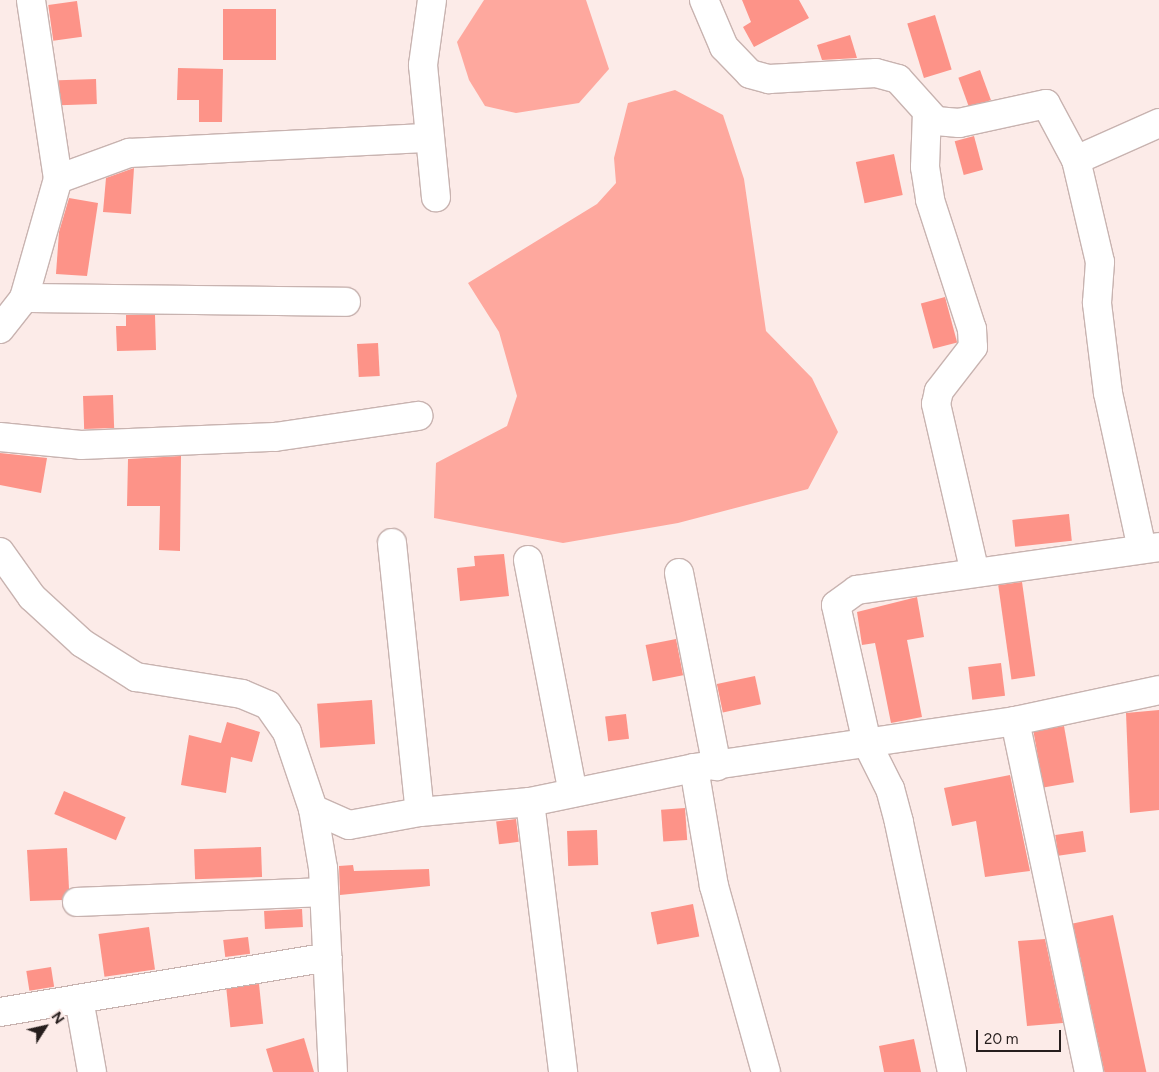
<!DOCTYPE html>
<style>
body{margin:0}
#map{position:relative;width:1159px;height:1072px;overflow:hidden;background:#fcebe8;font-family:Figtree,sans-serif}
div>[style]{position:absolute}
.water>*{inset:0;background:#fea89e}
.building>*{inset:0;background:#fd9388;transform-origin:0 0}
.roads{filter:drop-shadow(1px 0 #c8b3b0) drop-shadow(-1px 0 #c8b3b0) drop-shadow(0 1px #c8b3b0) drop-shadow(0 -1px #c8b3b0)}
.minor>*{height:28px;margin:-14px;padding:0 14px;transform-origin:14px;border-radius:14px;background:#fff}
span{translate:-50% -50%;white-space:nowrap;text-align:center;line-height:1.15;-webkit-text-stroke:4px #fcebe8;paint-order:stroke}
.north{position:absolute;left:20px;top:1002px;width:50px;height:50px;-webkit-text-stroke:4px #fcebe8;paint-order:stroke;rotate:55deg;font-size:14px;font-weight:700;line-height:20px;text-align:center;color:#261e1d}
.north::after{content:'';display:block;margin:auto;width:18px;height:22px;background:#261e1d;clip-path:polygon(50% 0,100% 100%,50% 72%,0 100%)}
.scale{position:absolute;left:976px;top:1030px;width:85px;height:22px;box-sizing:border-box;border:2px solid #261e1d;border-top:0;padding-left:6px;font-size:15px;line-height:18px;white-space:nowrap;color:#261e1d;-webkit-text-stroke:4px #fcebe8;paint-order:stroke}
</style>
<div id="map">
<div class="water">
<i style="clip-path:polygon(484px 0,586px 0,609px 69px,579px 103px,516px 113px,485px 106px,469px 80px,457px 42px)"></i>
<i style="clip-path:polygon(675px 90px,723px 115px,744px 179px,766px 331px,812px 378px,838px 432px,808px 489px,678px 523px,563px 543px,434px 518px,436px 463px,507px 426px,517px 396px,499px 332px,468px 283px,597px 204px,616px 183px,614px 158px,628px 103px)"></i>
</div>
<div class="building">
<i style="clip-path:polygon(742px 0,799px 0,809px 18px,754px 47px,743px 27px,751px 22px)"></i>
<i style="left:77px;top:1px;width:36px;height:29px;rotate:82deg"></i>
<i style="left:223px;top:9px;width:53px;height:51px"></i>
<i style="left:935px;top:15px;width:57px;height:29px;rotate:73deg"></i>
<i style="clip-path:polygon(850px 35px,857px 58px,822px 60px,817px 45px)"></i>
<i style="clip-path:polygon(178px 68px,223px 69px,222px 122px,199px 122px,199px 100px,177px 100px)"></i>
<i style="left:980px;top:70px;width:32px;height:23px;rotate:70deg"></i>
<i style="left:96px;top:79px;width:25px;height:37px;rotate:88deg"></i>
<i style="left:974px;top:136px;width:35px;height:20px;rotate:75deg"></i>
<i style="left:894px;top:154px;width:42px;height:39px;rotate:78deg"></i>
<i style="clip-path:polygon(134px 168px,131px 214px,103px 212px,106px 178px)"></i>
<i style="clip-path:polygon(69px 198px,98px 203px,87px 276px,56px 274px,59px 232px)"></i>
<i style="left:945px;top:297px;width:47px;height:25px;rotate:75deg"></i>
<i style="clip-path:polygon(126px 315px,155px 315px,156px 350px,117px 351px,116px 326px,126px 326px)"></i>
<i style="left:378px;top:343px;width:33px;height:21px;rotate:87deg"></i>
<i style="left:113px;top:395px;width:33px;height:30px;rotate:88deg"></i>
<i style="clip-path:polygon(0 453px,47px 458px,41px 493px,0 485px)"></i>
<i style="clip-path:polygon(181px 456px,180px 551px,159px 550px,160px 506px,127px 506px,128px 459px)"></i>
<i style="left:1069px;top:514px;width:27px;height:57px;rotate:84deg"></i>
<i style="clip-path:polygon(504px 554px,509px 596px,460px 601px,457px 568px,475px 566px,474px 556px)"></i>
<i style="left:1022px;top:582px;width:95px;height:24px;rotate:82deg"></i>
<i style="clip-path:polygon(917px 597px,924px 637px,907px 640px,922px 717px,891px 723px,875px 643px,862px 645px,857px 612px)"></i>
<i style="left:676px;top:639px;width:37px;height:31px;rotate:79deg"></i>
<i style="left:1001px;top:663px;width:33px;height:33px;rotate:83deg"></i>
<i style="left:755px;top:676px;width:29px;height:39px;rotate:78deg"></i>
<i style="left:372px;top:700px;width:44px;height:55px;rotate:86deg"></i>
<i style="clip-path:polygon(1159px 710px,1159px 810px,1130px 813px,1126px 713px)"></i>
<i style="left:626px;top:714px;width:25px;height:21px;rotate:83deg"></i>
<i style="clip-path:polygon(227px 722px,260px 732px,252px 762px,231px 757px,226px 793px,181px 785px,189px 735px,221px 743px)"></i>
<i style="left:1064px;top:726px;width:57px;height:31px;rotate:80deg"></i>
<i style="clip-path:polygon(1010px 775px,1030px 871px,985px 877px,976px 821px,952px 826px,944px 788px)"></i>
<i style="left:64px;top:791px;width:67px;height:25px;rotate:23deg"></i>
<i style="left:685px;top:808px;width:32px;height:24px;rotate:86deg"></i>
<i style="left:516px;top:819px;width:23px;height:20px;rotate:83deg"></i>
<i style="left:597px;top:830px;width:35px;height:30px;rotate:88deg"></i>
<i style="left:1083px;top:831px;width:21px;height:28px;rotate:82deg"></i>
<i style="left:261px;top:847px;width:30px;height:67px;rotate:88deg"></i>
<i style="clip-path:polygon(67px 848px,69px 889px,62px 900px,30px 901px,27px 850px)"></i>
<i style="clip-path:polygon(353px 865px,354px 871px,429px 869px,430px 886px,340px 895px,339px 866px)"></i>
<i style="left:693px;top:904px;width:33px;height:43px;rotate:79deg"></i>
<i style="left:302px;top:909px;width:18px;height:38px;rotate:87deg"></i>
<i style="left:1113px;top:915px;width:161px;height:41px;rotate:78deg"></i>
<i style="left:149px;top:927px;width:43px;height:51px;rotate:82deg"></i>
<i style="left:248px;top:937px;width:17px;height:25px;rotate:83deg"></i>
<i style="clip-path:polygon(1045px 939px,1063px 1023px,1027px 1026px,1018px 941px)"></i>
<i style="left:51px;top:967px;width:20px;height:25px;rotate:81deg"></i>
<i style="left:259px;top:984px;width:40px;height:33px;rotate:84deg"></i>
<i style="clip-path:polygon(304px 1038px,314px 1072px,273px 1072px,266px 1049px)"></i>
<i style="clip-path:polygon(914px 1039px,921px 1072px,884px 1072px,879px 1046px)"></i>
</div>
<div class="roads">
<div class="minor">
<i style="left:432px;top:0;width:66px;rotate:97.9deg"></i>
<i style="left:423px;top:65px;width:133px;rotate:84.4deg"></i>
<i style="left:704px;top:0;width:51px;rotate:66.9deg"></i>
<i style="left:724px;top:47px;width:37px;rotate:46deg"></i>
<i style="left:750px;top:74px;width:20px;rotate:15deg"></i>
<i style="left:769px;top:79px;width:107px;rotate:-3.2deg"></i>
<i style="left:876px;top:73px;width:23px;rotate:15deg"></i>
<i style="left:898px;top:79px;width:57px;rotate:47.9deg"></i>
<i style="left:936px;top:121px;width:23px;rotate:5deg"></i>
<i style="left:959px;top:123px;width:89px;rotate:-12.3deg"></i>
<i style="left:1046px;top:104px;width:64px;rotate:61.8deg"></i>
<i style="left:927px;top:112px;width:55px;rotate:92.1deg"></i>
<i style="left:925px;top:167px;width:33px;rotate:81deg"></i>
<i style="left:930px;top:200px;width:136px;rotate:72deg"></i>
<i style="left:972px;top:329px;width:18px;rotate:87deg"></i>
<i style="left:973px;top:347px;width:56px;rotate:127.7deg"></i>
<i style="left:939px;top:391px;width:13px;rotate:103deg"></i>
<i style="left:936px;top:404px;width:173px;rotate:77deg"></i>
<i style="left:58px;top:179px;width:76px;rotate:-20.1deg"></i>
<i style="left:129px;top:153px;width:301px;rotate:-2.9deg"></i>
<i style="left:24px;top:298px;width:322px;rotate:0.7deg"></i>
<i style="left:0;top:329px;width:39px;rotate:-52deg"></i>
<i style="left:24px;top:298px;width:124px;rotate:-74.1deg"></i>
<i style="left:58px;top:179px;width:181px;rotate:-98.6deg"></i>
<i style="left:0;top:437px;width:81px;rotate:5.6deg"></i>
<i style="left:81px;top:445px;width:194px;rotate:-2.4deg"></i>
<i style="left:275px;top:437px;width:145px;rotate:-8.4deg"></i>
<i style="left:392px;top:543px;width:270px;rotate:84.1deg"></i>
<i style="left:1142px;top:549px;width:160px;rotate:-102.3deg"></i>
<i style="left:1108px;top:393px;width:91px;rotate:-97deg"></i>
<i style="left:1097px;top:303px;width:41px;rotate:-85.8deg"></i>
<i style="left:1100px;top:262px;width:105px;rotate:-103.2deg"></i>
<i style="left:1076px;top:160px;width:91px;rotate:-24deg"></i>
<i style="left:0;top:552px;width:55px;rotate:54.6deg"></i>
<i style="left:32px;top:597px;width:68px;rotate:42.6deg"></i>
<i style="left:82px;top:643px;width:64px;rotate:32.2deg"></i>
<i style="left:136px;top:677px;width:107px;rotate:9.1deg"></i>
<i style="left:242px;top:694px;width:28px;rotate:23deg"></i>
<i style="left:268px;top:705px;width:33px;rotate:55deg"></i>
<i style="left:287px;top:732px;width:81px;rotate:71.3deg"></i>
<i style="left:313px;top:809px;width:39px;rotate:24deg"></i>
<i style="left:349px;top:825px;width:72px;rotate:-10.4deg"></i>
<i style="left:420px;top:812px;width:110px;rotate:-5.2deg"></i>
<i style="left:530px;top:802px;width:167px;rotate:-11.7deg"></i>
<i style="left:694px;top:768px;width:324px;rotate:-8.3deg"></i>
<i style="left:1015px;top:721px;width:147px;rotate:-12.1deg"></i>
<i style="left:528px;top:560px;width:237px;rotate:79.1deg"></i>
<i style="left:679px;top:573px;width:197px;rotate:78.9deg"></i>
<i style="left:1015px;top:721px;width:359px;rotate:78.1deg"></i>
<i style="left:694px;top:768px;width:120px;rotate:80.4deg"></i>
<i style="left:714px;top:886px;width:193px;rotate:74.4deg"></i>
<i style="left:530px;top:802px;width:272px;rotate:83deg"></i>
<i style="left:313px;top:809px;width:60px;rotate:80.4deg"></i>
<i style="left:323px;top:868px;width:204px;rotate:87.2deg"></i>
<i style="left:77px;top:902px;width:247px;rotate:-2.3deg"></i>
<i style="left:79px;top:999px;width:74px;rotate:79.9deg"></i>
<i style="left:0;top:1012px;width:332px;rotate:-9.5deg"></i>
<i style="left:952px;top:1072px;width:256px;rotate:-102deg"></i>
<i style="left:899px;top:822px;width:34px;rotate:-105deg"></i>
<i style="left:890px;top:789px;width:51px;rotate:-116.6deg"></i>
<i style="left:867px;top:743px;width:141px;rotate:-102.7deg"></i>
<i style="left:836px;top:605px;width:26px;rotate:-36deg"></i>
<i style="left:857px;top:590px;width:305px;rotate:-8.1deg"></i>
</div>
</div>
<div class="north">N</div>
<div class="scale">20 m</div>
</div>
